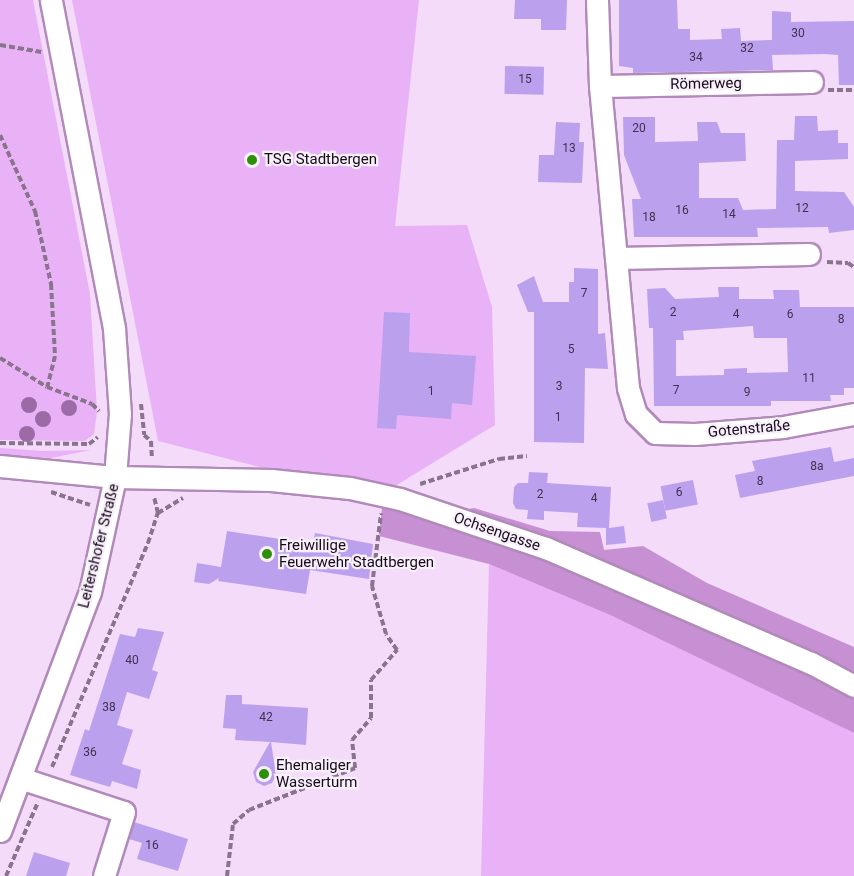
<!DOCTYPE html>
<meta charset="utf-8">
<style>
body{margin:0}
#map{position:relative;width:854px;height:876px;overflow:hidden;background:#f4dbf9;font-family:Roboto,sans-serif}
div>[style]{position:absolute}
.green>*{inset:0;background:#e9b2f6}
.forest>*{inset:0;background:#c690d3}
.building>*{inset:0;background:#bba0ed;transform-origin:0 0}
.path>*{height:4px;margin-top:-2px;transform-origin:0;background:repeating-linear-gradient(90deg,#88748c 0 6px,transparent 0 9px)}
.roads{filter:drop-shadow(2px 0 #b18aba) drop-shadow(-2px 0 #b18aba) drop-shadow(0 2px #b18aba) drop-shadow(0 -2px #b18aba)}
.minor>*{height:21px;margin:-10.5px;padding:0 10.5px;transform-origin:10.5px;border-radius:10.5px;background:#fff}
.trees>*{width:16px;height:16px;margin:-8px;border-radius:50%;background:#9c6ba6}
.dots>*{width:16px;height:16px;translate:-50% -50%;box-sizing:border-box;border:3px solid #f7eff9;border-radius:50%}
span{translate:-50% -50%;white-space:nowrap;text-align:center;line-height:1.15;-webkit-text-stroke:4.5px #f7eff9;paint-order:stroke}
.number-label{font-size:12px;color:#413050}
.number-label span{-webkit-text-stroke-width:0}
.street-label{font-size:15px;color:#180a1b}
.poi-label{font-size:15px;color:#180a1b}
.left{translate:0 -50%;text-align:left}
</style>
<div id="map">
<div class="green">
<i style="clip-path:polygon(0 0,33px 0,90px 294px,97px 412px,94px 434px,85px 441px,0 440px)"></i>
<i style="clip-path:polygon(72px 0,419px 0,395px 226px,467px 225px,492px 307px,495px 425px,377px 497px,158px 441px)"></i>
<i style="clip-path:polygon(0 448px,44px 451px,91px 450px,51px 458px,0 455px)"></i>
<i style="clip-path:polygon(489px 564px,610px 615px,854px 733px,854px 876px,481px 876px)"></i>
</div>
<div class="forest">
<i style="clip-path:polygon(382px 508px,439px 522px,446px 513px,474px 508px,550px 531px,600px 532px,604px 550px,643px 546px,707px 583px,854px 647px,854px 733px,610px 615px,489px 564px,379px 536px)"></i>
</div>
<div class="building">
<i style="clip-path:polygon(515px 0,567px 0,566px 30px,541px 30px,541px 19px,514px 19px)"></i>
<i style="clip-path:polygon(619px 0,677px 0,678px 29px,690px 29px,690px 40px,722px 39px,721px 29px,740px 28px,741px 41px,772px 40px,772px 11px,791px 12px,791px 22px,854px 21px,854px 85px,839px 85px,838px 55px,824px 54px,772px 55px,773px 70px,633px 73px,633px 68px,619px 66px)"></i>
<i style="left:505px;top:66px;width:39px;height:28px;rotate:1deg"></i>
<i style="clip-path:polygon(795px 116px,817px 116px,818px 131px,838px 130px,838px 143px,848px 143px,848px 159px,795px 161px,795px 191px,844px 192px,854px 207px,854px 230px,829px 233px,828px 227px,757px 228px,758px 237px,634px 237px,632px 199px,641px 199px,624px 155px,623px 117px,655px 117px,655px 142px,698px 141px,697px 122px,717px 122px,721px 133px,745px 133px,746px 161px,699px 163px,699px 198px,738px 198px,743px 210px,776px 209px,777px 140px,794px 140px)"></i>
<i style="clip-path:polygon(556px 122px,580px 123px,579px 142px,584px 142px,582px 183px,538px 182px,539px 155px,554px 155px)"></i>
<i style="clip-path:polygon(574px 268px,598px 269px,598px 334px,605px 333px,608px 369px,585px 368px,584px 443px,534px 442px,534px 312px,528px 312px,517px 285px,534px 276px,543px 302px,569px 302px,569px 282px,574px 282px)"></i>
<i style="clip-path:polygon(evenodd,718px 287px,739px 287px,739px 299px,774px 299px,773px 290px,799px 290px,800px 307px,854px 307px,854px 388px,844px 388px,844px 395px,830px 395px,831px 401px,771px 401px,771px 406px,654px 406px,653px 328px,649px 328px,647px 289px,665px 288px,675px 299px,719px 297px,718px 287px,753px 326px,754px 338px,787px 338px,788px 372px,747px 373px,747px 368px,724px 369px,724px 375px,676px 376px,676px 340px,684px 340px,683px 331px,753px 326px)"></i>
<i style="clip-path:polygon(384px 312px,410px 313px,409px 352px,476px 356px,472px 405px,452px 403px,451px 419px,397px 415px,396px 429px,377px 428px)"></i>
<i style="clip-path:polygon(831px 447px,834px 462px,854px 458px,854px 476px,740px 498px,735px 475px,755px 471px,752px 461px)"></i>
<i style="clip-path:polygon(529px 472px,548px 473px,547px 483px,611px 487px,609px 528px,624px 526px,626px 543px,606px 545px,606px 528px,577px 527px,578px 513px,544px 511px,544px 520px,527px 519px,528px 510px,516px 509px,513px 503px,514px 487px,518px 483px,528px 483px)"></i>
<i style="left:693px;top:480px;width:25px;height:33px;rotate:79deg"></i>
<i style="left:663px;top:500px;width:19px;height:16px;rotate:78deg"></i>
<i style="clip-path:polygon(227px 531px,313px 544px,315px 533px,373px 544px,369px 579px,310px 570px,306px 594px,218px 581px,219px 578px,209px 584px,194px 582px,197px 563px,221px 567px)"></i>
<i style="clip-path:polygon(138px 628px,164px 632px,152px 670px,158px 672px,149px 699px,127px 692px,117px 725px,133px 730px,122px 764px,141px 770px,137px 789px,112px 781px,110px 787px,70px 775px,85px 729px,89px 731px,120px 634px,135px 637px)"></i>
<i style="clip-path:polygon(226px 695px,242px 695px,242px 704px,308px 708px,306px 745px,271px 742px,276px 775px,272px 783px,264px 786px,256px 782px,253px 772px,270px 742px,235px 740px,236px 729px,223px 728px)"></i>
<i style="clip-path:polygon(134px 822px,188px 839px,178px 871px,137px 859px,142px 843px,129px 839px)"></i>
<i style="clip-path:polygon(34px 852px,70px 863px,66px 876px,26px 876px)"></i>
</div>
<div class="path">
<i style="left:0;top:45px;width:42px;rotate:9.7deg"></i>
<i style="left:828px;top:90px;width:26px"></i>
<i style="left:0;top:135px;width:84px;rotate:65.3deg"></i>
<i style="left:35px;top:211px;width:75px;rotate:77.6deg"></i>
<i style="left:51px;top:284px;width:72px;rotate:86.8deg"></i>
<i style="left:55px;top:356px;width:32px;rotate:104deg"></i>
<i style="left:827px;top:262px;width:21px;rotate:3deg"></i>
<i style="left:848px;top:263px;width:7px;rotate:34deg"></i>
<i style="left:0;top:358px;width:55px;rotate:31.7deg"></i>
<i style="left:47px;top:387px;width:48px;rotate:20.7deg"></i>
<i style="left:92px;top:404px;width:10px;rotate:45deg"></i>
<i style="left:141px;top:404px;width:31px;rotate:84deg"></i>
<i style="left:144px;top:435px;width:9px;rotate:41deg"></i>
<i style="left:151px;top:441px;width:18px;rotate:87deg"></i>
<i style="left:0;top:443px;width:89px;rotate:0.6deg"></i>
<i style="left:89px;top:444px;width:11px;rotate:-38deg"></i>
<i style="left:420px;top:484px;width:83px;rotate:-17.6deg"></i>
<i style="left:499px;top:459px;width:28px;rotate:-6deg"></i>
<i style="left:51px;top:492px;width:41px;rotate:18.4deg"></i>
<i style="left:158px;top:513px;width:29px;rotate:-31deg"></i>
<i style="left:52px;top:767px;width:244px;rotate:-66.8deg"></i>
<i style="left:148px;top:543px;width:32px;rotate:-72deg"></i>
<i style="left:158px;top:513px;width:16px;rotate:-104deg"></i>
<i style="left:6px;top:876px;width:81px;rotate:-66.6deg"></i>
<i style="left:227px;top:876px;width:52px;rotate:-83.4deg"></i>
<i style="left:233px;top:824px;width:21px;rotate:-41deg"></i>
<i style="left:249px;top:810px;width:114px;rotate:-21.6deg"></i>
<i style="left:355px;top:768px;width:28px;rotate:-96deg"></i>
<i style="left:352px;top:740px;width:29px;rotate:-49deg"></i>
<i style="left:371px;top:718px;width:38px;rotate:-90deg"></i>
<i style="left:371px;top:680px;width:40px;rotate:-49deg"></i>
<i style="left:397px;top:650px;width:19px;rotate:-125deg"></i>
<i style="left:386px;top:634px;width:50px;rotate:-106.3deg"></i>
<i style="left:372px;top:586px;width:73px;rotate:-82.9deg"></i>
</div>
<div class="roads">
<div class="minor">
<i style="left:597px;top:0;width:86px;rotate:88deg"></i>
<i style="left:600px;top:86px;width:303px;rotate:84.7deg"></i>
<i style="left:628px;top:388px;width:27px;rotate:73deg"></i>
<i style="left:636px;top:414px;width:27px;rotate:45deg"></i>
<i style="left:655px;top:433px;width:40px;rotate:1.4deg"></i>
<i style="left:695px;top:434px;width:88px;rotate:-4.5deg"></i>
<i style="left:783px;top:427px;width:72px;rotate:-10.4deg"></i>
<i style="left:600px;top:86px;width:212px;rotate:-1.1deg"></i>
<i style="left:616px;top:258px;width:193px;rotate:-1.2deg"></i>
<i style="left:0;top:466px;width:116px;rotate:5.5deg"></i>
<i style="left:115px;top:477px;width:156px;rotate:1.1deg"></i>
<i style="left:271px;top:480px;width:79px;rotate:5.8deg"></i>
<i style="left:350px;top:488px;width:51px;rotate:12.4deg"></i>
<i style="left:400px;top:499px;width:154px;rotate:18.6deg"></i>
<i style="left:546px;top:548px;width:289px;rotate:23.5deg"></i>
<i style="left:811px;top:663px;width:49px;rotate:28.1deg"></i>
<i style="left:20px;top:778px;width:109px;rotate:18.1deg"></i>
<i style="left:124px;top:812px;width:67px;rotate:107.4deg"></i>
<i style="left:0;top:831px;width:255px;rotate:-69.4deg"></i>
<i style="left:90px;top:592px;width:118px;rotate:-77.7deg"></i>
<i style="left:115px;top:477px;width:63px;rotate:-85.5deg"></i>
<i style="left:120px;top:414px;width:86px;rotate:-94deg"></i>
<i style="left:114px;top:328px;width:334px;rotate:-100.9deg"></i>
</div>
</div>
<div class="trees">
<i style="left:29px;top:405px"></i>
<i style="left:69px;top:408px"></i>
<i style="left:43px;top:419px"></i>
<i style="left:27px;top:434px"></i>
</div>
<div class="dots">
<i style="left:252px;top:160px;background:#2d8e07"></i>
<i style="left:267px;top:554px;background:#2d8e07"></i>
<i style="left:264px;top:774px;background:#2d8e07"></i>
</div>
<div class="number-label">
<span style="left:798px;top:34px">30</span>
<span style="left:747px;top:49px">32</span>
<span style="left:696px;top:58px">34</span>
<span style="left:525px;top:80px">15</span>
<span style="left:639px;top:129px">20</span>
<span style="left:569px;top:149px">13</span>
<span style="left:802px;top:209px">12</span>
<span style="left:682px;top:211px">16</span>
<span style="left:729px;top:215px">14</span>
<span style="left:649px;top:218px">18</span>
<span style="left:584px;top:294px">7</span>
<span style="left:673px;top:313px">2</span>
<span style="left:736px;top:315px">4</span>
<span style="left:790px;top:315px">6</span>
<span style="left:841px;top:320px">8</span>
<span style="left:571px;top:350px">5</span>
<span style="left:809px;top:379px">11</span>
<span style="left:559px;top:387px">3</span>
<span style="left:676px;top:391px">7</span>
<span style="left:431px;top:392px">1</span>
<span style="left:747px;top:393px">9</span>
<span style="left:558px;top:418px">1</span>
<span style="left:817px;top:467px">8a</span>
<span style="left:760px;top:482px">8</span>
<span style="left:679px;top:493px">6</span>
<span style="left:540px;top:495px">2</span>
<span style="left:594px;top:499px">4</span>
<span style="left:132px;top:661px">40</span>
<span style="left:109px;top:708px">38</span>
<span style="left:266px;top:718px">42</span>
<span style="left:90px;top:753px">36</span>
<span style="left:152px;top:846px">16</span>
</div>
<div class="street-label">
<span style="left:706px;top:84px;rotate:-1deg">Römerweg</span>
<span style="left:749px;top:429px;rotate:-5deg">Gotenstraße</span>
<span style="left:497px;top:532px;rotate:19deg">Ochsengasse</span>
<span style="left:99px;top:546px;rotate:-76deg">Leitershofer Straße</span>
</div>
<div class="poi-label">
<span class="left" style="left:264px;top:160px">TSG Stadtbergen</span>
<span class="left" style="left:279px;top:554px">Freiwillige<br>Feuerwehr Stadtbergen</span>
<span class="left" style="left:276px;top:774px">Ehemaliger<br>Wasserturm</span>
</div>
</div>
